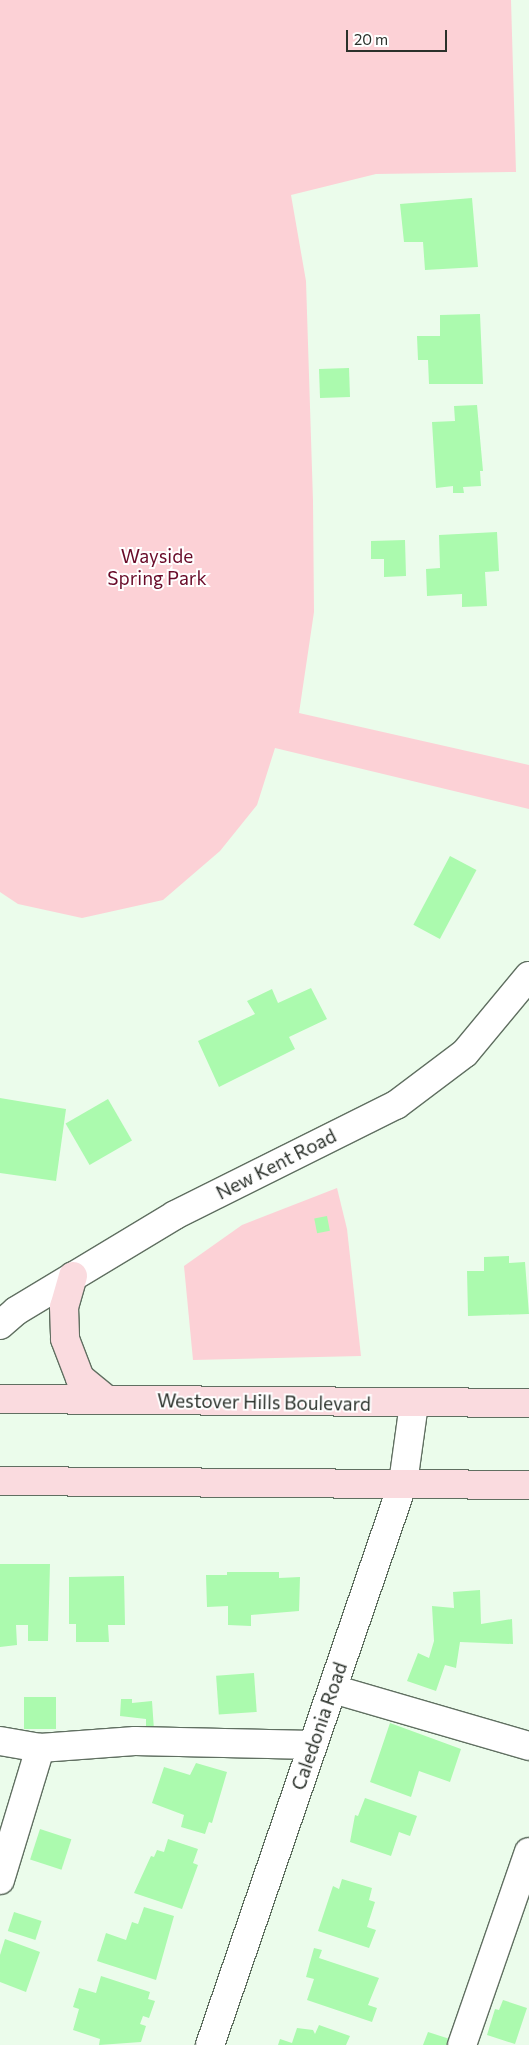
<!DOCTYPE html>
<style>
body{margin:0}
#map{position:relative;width:529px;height:2045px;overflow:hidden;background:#ebfceb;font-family:Commissioner,sans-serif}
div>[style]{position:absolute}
.green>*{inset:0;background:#fcd1d6}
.building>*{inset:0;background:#abfaae;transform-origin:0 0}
.roads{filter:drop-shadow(1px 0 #606f61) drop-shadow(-1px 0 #606f61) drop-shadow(0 1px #606f61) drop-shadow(0 -1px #606f61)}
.minor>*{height:28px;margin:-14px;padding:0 14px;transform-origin:14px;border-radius:14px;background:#fff}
.major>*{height:28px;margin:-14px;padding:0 14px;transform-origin:14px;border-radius:14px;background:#fadbdf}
span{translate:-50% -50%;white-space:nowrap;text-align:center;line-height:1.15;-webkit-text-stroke:4px #fff;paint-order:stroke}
.park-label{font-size:19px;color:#690b29}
.street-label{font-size:19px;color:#2b312b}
.scale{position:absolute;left:346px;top:30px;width:101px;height:22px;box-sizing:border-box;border:2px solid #2b312b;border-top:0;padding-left:6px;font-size:15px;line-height:18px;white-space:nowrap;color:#2b312b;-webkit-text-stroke:4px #fff;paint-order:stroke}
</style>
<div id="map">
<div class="green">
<i style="clip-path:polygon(0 0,511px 0,516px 172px,376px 174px,291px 195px,306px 281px,313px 501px,314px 612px,299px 713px,529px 765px,529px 809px,275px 748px,257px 805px,220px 851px,163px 900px,82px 918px,18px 904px,0 892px)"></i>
<i style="clip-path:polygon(337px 1188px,347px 1229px,361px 1356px,193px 1360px,184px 1266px,242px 1225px)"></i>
</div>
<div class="building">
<i style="clip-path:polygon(472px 198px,478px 267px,425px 270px,423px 242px,404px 242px,400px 204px)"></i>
<i style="clip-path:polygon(480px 314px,483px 384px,429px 384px,428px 360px,418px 360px,417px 336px,440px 336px,440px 315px)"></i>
<i style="left:349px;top:368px;width:29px;height:30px;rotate:88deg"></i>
<i style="clip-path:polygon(477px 405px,483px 471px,480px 471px,481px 486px,463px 487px,464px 493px,453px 493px,453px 486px,436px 488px,432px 422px,455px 421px,454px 406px)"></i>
<i style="clip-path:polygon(497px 532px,499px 571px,485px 572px,487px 606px,462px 607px,462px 594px,427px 596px,426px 569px,440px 568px,439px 535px)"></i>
<i style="clip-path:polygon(405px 540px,406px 576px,384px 577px,384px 559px,371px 559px,371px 541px)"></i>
<i style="left:450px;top:856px;width:30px;height:78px;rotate:28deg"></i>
<i style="clip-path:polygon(311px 988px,327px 1019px,289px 1037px,295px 1049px,219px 1087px,198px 1041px,255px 1014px,247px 1001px,272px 989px,278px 1003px)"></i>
<i style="clip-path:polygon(0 1098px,66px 1109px,56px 1181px,0 1173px)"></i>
<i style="left:108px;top:1099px;width:48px;height:49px;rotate:60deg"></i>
<i style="left:327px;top:1216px;width:15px;height:13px;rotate:79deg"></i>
<i style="clip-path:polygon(509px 1256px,509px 1263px,525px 1262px,529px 1314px,468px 1316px,467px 1271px,484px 1271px,484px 1257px)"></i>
<i style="clip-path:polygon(0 1564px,50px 1564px,48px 1641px,28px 1641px,28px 1625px,16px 1625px,17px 1645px,0 1647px)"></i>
<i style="clip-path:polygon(227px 1572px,279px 1572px,279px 1578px,300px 1577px,299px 1611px,251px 1615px,251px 1626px,228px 1625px,228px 1606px,207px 1607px,206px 1575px,227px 1575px)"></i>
<i style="clip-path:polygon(124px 1576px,125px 1625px,108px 1625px,109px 1642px,76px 1642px,76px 1624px,69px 1624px,69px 1577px)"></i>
<i style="clip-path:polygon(480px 1590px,481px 1624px,512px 1619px,513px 1644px,460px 1642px,456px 1668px,445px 1665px,436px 1691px,407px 1681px,418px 1653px,429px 1658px,434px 1641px,432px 1606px,454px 1608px,453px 1592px)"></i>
<i style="left:254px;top:1673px;width:39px;height:38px;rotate:86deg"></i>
<i style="left:56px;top:1697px;width:32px;height:32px;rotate:90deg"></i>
<i style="clip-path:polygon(121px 1699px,132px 1699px,132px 1703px,152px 1701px,154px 1730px,146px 1730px,146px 1719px,120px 1716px)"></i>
<i style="clip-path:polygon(390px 1723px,461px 1749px,450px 1782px,419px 1771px,411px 1797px,370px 1782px)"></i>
<i style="clip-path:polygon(196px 1763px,227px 1772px,212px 1823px,209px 1822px,205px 1834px,181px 1827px,184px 1815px,152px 1803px,164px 1767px,190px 1775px)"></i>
<i style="clip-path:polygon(365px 1798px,417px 1816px,410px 1836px,399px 1832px,391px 1856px,350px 1842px,355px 1815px,358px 1816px)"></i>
<i style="left:40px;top:1829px;width:33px;height:32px;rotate:18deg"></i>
<i style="clip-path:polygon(168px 1839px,198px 1849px,193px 1863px,198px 1865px,182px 1909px,134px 1893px,151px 1856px,154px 1857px,157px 1850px,164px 1852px)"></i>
<i style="clip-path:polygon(342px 1879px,372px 1888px,369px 1900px,375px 1902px,367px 1927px,376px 1930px,369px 1948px,318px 1931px,333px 1886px,339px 1889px)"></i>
<i style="clip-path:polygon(144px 1907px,174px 1916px,156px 1980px,97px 1961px,106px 1933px,126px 1940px,132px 1922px,138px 1924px)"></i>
<i style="left:14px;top:1912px;width:29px;height:20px;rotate:18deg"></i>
<i style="clip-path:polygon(5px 1939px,40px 1952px,26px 1992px,0 1982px,0 1955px)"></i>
<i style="clip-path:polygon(314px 1948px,322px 1950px,319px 1958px,379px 1978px,368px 2005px,377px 2008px,372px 2022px,307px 2000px,314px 1979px,306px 1977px)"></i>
<i style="clip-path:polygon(101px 1976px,150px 1992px,148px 1999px,155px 2001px,149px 2018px,143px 2016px,140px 2024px,146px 2026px,141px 2042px,99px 2045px,100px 2039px,73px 2030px,79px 2009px,73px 2007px,79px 1988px,96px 1993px)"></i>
<i style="clip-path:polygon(503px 2000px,527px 2008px,515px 2044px,487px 2035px,495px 2009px,499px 2010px)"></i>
<i style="clip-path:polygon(319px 2025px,350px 2036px,346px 2045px,278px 2045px,280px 2039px,292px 2043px,297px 2028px,313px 2030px,315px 2034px)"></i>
<i style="clip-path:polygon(428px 2032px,456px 2041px,454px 2045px,423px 2045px)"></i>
</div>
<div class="roads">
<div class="minor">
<i style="left:0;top:1325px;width:21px;rotate:-41deg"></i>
<i style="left:16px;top:1311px;width:186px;rotate:-31.1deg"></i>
<i style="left:175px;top:1215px;width:247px;rotate:-26.5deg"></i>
<i style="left:396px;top:1105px;width:86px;rotate:-37deg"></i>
<i style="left:465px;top:1053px;width:100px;rotate:-50.3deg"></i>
<i style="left:333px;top:1689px;width:204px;rotate:16.2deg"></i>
<i style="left:0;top:1741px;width:41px;rotate:9.9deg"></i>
<i style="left:40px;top:1748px;width:95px;rotate:-4.2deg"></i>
<i style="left:135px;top:1741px;width:178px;rotate:1.3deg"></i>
<i style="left:0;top:1880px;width:138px;rotate:-73.1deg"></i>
<i style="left:210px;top:2045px;width:594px;rotate:-71.05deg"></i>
<i style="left:403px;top:1483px;width:80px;rotate:-82.1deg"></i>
<i style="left:462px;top:2045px;width:204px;rotate:-70.9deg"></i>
</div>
<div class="major">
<i style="left:73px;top:1276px;width:32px;rotate:106deg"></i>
<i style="left:64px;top:1307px;width:32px;rotate:88deg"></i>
<i style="left:65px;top:1339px;width:42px;rotate:69deg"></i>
<i style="left:80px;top:1378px;width:35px;rotate:39deg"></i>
<i style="left:0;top:1399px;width:529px;rotate:0.43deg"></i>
<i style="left:0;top:1481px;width:529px;rotate:0.43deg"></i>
</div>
</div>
<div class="park-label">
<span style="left:157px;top:567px">Wayside<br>Spring Park</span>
</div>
<div class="street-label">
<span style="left:276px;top:1164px;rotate:-27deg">New Kent Road</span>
<span style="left:264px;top:1402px;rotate:1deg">Westover Hills Boulevard</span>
<span style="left:319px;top:1726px;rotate:-71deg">Caledonia Road</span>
</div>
<div class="scale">20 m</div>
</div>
